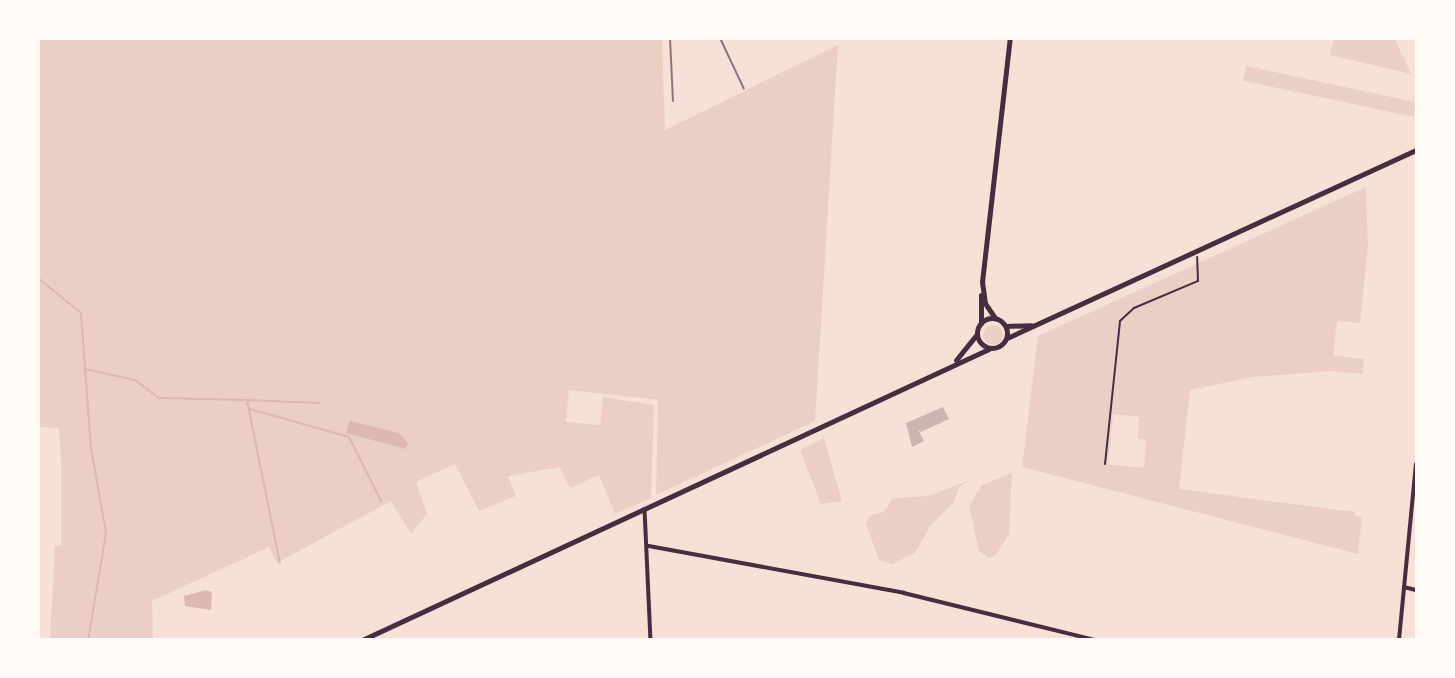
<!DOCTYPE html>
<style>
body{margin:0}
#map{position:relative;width:1455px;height:678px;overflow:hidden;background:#f7e1d7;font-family:Jost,sans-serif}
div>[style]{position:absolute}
.green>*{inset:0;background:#ebcfc5;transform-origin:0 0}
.round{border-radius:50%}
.water>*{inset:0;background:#dcb8b0}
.stream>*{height:2px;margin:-1px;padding:0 1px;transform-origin:1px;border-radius:1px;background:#dcb8b0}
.building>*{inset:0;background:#ccb4b1}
.path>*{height:2px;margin:-1px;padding:0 1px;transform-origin:1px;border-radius:1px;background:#4a2c40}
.minor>*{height:3.5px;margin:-1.75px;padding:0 1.75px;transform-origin:1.75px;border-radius:1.75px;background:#4a2c40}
.tertiary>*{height:5px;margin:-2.5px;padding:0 2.5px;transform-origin:2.5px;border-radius:2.5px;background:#4a2c40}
.secondary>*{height:5px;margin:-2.5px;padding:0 2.5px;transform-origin:2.5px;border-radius:2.5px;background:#4a2c40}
.secondary>.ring{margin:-2.5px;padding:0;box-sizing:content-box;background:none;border:5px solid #4a2c40;border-radius:50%}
.rail>*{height:2px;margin:-1px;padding:0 1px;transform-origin:1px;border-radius:1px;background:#8f747c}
span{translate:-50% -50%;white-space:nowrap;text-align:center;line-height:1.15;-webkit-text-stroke:5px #fffaf5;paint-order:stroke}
.frame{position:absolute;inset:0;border:40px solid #fffaf5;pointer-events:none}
</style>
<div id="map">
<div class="green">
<i style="clip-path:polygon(39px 39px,662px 39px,665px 130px,838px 45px,815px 421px,656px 495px,658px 400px,569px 390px,566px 422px,600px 425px,603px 397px,654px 405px,651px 498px,615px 514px,599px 475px,570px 488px,560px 467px,508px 476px,516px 496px,479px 511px,455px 464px,416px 482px,427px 514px,411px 534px,391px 501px,277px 563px,269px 547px,152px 601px,153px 640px,50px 639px,55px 546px,61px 546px,61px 464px,59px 428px,39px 427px)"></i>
<i style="clip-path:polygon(1334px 39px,1395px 40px,1411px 74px,1330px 55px)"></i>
<i style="left:1246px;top:66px;width:174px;height:15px;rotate:12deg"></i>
<i style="clip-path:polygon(evenodd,1366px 187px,1368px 246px,1360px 323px,1337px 321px,1333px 355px,1364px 359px,1363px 374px,1332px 371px,1253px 377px,1190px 390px,1179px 489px,1355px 512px,1355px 516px,1362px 517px,1358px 554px,1022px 467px,1038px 336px,1366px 187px,1113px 414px,1139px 417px,1138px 439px,1146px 440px,1144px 468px,1108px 464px,1113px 414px)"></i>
<i class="round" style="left:983px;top:325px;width:20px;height:20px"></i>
<i style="clip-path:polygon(824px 438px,842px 501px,821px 504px,800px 450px)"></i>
<i style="clip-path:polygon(1012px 472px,1009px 534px,996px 555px,988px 558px,979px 551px,969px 506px,981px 486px)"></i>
<i style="clip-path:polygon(970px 480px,959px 487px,954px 502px,931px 525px,915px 553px,892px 564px,879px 560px,866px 524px,871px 515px,884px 512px,893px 498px,928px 496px)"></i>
</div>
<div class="water">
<i style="clip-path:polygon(350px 421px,399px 433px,408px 443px,406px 449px,346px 433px)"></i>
<i style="clip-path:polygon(206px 590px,212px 592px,211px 610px,185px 606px,184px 596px)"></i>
</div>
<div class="stream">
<i style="left:38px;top:278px;width:55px;rotate:39.1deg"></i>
<i style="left:81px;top:313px;width:135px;rotate:85.8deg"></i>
<i style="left:91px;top:448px;width:86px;rotate:80deg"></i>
<i style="left:106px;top:533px;width:109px;rotate:99.5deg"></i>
<i style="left:85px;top:369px;width:51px;rotate:12.4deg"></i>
<i style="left:135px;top:380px;width:30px;rotate:37deg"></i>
<i style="left:159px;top:398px;width:88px;rotate:1.3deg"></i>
<i style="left:247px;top:400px;width:166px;rotate:78.6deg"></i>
<i style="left:247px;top:400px;width:72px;rotate:2.4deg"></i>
<i style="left:250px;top:409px;width:103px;rotate:15.8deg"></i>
<i style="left:349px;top:437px;width:72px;rotate:63.4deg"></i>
</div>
<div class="building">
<i style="clip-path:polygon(943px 407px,949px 419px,921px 432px,918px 429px,924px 441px,912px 447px,906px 423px)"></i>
</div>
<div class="path">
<i style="left:1105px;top:464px;width:144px;rotate:-84deg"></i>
<i style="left:1120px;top:321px;width:19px;rotate:-43deg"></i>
<i style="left:1134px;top:308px;width:69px;rotate:-22.9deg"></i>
<i style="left:1198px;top:281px;width:24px;rotate:-92deg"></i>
</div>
<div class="minor">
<i style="left:645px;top:509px;width:131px;rotate:87.4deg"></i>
<i style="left:649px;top:546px;width:259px;rotate:10.4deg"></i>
<i style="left:904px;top:593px;width:197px;rotate:13.8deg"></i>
<i style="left:1404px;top:587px;width:12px;rotate:14deg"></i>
<i style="left:1399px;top:640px;width:176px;rotate:-84.5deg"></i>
</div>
<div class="tertiary">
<i style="left:981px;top:295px;width:28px;rotate:90deg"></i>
<i style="left:995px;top:318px;width:18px;rotate:-124deg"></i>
<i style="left:985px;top:303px;width:21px;rotate:-98deg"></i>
<i style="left:982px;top:282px;width:246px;rotate:-83.5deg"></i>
</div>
<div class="secondary">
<i class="ring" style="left:977px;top:318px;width:25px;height:25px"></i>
<i style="left:1006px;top:326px;width:25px;rotate:-2deg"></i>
<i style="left:1007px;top:338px;width:450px;rotate:-24.7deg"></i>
<i style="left:956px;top:360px;width:32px;rotate:-51deg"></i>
<i style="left:362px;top:640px;width:691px;rotate:-24.9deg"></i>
</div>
<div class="rail">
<i style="left:670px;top:38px;width:63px;rotate:87.3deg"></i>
<i style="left:720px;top:38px;width:56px;rotate:64.8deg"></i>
</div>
<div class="frame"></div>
</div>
